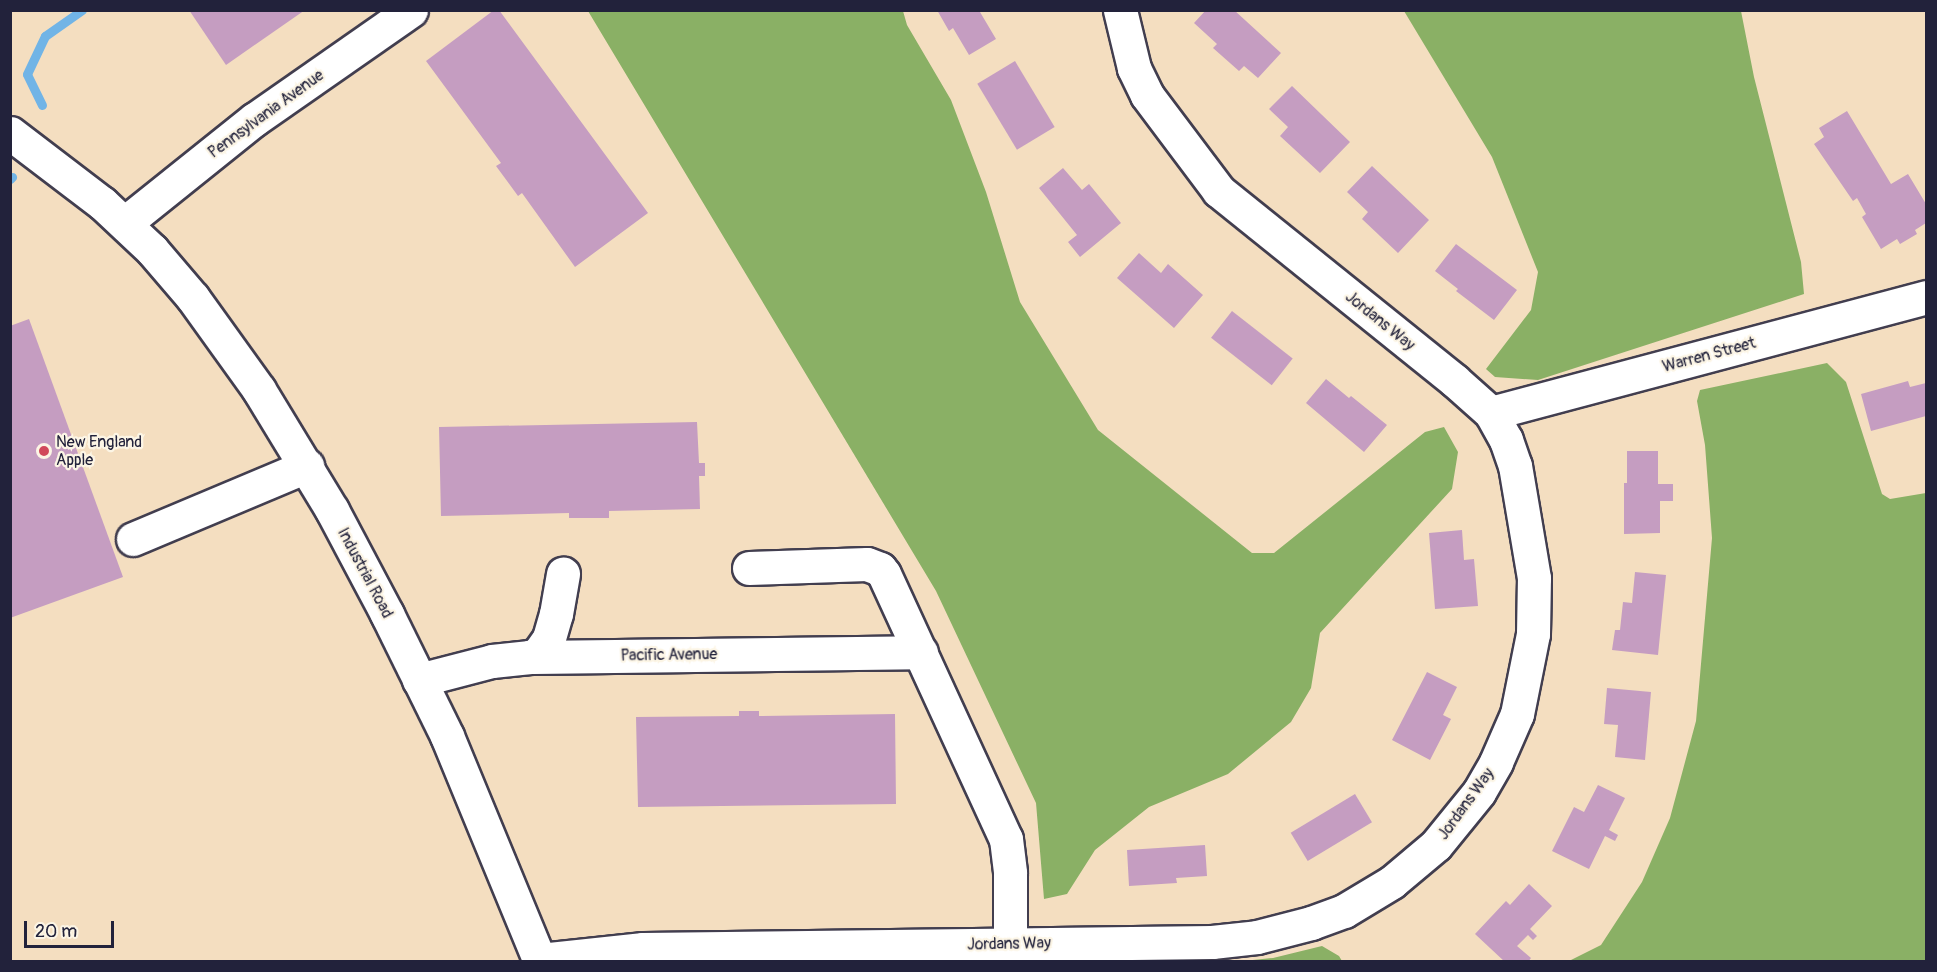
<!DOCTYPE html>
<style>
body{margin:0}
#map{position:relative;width:1937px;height:972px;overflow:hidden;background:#f4dec0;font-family:Pangolin,sans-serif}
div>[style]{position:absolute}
.forest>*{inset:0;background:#8ab065}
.stream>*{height:9px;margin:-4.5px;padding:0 4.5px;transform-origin:4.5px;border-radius:4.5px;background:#71b4e6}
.building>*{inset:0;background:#c59dc1;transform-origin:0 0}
.roads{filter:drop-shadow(2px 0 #423e4f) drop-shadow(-2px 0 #423e4f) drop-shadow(0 2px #423e4f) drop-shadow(0 -2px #423e4f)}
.minor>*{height:33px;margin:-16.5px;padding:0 16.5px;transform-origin:16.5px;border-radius:16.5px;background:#fff}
.dots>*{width:16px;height:16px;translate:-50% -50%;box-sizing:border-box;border:3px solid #fcf5e5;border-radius:50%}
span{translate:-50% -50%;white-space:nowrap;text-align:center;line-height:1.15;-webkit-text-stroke:4.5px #fcf5e5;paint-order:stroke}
.street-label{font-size:16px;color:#22223b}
.poi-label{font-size:16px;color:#22223b}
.left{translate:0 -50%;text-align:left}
.frame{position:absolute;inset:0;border:12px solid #22223b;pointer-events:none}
.scale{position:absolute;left:24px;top:921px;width:90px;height:27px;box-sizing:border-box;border:3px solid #22223b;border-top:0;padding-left:8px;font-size:18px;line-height:21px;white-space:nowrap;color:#22223b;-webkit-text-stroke:4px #fcf5e5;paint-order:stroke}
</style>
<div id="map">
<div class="forest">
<i style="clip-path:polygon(588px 11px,903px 11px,907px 25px,951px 100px,986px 192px,1020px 302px,1098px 430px,1252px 553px,1274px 553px,1425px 432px,1444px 427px,1458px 452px,1452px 489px,1320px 633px,1311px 688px,1291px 722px,1228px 774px,1149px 807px,1095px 850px,1067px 894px,1044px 899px,1036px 803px,936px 591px)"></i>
<i style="clip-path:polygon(1404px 11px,1741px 11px,1754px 77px,1801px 262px,1804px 294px,1538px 380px,1495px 377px,1486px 369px,1531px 310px,1538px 272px,1492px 157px)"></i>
<i style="clip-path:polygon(1827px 363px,1846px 382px,1882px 494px,1890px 499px,1926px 493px,1926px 961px,1569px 961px,1601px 945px,1642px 882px,1670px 818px,1696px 721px,1712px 538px,1705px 445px,1697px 401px,1700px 390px)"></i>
<i style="clip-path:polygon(1322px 946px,1339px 956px,1342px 961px,1243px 961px,1273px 958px)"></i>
</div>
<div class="stream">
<i style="left:42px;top:105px;width:34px;rotate:-116deg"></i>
<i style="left:27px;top:74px;width:42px;rotate:-64.7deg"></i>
<i style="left:45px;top:36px;width:45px;rotate:-35.1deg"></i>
<i style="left:10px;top:179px;width:3px;rotate:-45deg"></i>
</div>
<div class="building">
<i style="clip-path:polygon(189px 10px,305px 10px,226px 65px)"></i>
<i style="clip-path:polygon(494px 10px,499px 10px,648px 213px,575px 267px,522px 193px,518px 196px,496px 166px,501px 163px,426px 61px)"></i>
<i style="clip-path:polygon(937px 10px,982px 10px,980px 12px,996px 39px,969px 55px,953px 28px,949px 31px)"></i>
<i style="clip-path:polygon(1206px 10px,1234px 10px,1281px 53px,1258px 78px,1244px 66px,1239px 71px,1213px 48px,1217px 44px,1194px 23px)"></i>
<i style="left:1015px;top:61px;width:77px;height:44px;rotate:59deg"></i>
<i style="clip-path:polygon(1292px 86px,1350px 142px,1320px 173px,1280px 136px,1288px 127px,1269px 109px)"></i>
<i style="clip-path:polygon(1847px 111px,1891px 184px,1908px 174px,1926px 204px,1926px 223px,1915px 230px,1917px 234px,1900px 244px,1897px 239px,1881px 249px,1862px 217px,1866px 214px,1857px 198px,1853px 201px,1814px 144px,1824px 137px,1819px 128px)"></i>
<i style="clip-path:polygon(1372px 166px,1429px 220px,1398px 253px,1362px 219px,1368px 212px,1347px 192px)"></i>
<i style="clip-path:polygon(1063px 168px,1082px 190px,1089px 184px,1121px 223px,1080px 257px,1068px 242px,1077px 235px,1039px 188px)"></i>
<i style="clip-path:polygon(1456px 244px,1517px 290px,1494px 320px,1456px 291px,1458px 289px,1435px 271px)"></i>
<i style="clip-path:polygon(1139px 253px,1161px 273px,1168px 264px,1203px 295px,1174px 328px,1117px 278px)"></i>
<i style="left:1232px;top:311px;width:77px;height:34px;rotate:38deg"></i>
<i style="clip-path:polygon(29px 319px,123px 577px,10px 618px,10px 326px)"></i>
<i style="clip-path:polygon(1326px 379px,1349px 398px,1351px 396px,1387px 425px,1364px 452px,1306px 403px)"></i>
<i style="clip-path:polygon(1908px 381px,1910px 387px,1926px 383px,1926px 416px,1871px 431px,1861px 394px)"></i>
<i style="clip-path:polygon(697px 422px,699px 463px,705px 463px,705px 476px,699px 476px,700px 509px,609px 511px,609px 518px,569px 518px,569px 513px,441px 516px,439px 427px)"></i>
<i style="clip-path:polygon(1627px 451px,1658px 451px,1658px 484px,1673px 484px,1673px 501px,1660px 501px,1660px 533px,1624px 534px,1624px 483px,1627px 483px)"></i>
<i style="clip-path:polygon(1462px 530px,1464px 560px,1474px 559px,1478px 606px,1435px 609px,1429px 533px)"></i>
<i style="clip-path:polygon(1635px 572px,1666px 575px,1658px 655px,1612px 650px,1615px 630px,1620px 630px,1623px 602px,1632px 603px)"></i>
<i style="clip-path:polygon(1427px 672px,1457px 687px,1443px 715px,1451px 719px,1430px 760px,1392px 740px)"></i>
<i style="clip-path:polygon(1607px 688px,1651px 692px,1645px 760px,1615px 757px,1618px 725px,1604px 724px)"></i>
<i style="clip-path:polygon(739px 711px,759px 711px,759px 716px,895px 714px,896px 804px,638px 807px,636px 717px,739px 716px)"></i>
<i style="clip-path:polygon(1598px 785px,1625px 798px,1609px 830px,1618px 835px,1615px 841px,1605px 836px,1589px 869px,1552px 851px,1574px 807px,1584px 812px)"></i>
<i style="left:1355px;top:794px;width:33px;height:75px;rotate:59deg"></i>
<i style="clip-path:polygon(1205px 845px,1207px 876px,1176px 878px,1177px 883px,1129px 886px,1127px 850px)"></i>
<i style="clip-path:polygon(1529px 884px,1552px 906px,1530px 929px,1537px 936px,1533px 940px,1528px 935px,1517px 946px,1531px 958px,1528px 962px,1505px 962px,1475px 934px,1506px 901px,1510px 905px)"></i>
</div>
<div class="roads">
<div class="minor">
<i style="left:10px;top:133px;width:116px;rotate:37.3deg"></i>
<i style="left:102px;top:203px;width:69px;rotate:43.2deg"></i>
<i style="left:152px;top:250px;width:63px;rotate:49.5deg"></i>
<i style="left:193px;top:298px;width:113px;rotate:54.3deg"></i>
<i style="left:259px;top:390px;width:140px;rotate:58.7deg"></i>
<i style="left:332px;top:510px;width:118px;rotate:62.1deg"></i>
<i style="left:387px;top:614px;width:136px;rotate:63.8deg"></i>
<i style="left:447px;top:736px;width:244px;rotate:67.6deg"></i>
<i style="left:125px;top:223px;width:166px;rotate:-38.7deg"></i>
<i style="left:255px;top:119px;width:190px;rotate:-34.9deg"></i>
<i style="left:1491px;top:413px;width:450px;rotate:-14.9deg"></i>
<i style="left:133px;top:539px;width:189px;rotate:-22.8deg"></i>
<i style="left:749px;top:568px;width:118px;rotate:-1.9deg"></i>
<i style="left:867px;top:564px;width:14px;rotate:21deg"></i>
<i style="left:880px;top:569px;width:6px;rotate:51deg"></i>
<i style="left:884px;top:574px;width:292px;rotate:65.3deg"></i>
<i style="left:1006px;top:839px;width:34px;rotate:83deg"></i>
<i style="left:1010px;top:873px;width:72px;rotate:90deg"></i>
<i style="left:530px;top:657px;width:9px;rotate:-21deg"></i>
<i style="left:538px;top:654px;width:19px;rotate:-55deg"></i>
<i style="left:549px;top:638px;width:25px;rotate:-74deg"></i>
<i style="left:556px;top:614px;width:41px;rotate:-80.1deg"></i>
<i style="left:419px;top:680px;width:75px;rotate:-14.6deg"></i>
<i style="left:492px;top:661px;width:38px;rotate:-6deg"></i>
<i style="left:530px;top:657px;width:391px;rotate:-0.7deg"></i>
<i style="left:540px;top:960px;width:104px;rotate:-6.1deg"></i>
<i style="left:643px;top:949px;width:569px;rotate:-0.7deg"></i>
<i style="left:1212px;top:942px;width:45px;rotate:-6.3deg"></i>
<i style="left:1257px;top:937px;width:56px;rotate:-14.5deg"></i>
<i style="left:1311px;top:923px;width:35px;rotate:-20deg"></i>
<i style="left:1344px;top:911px;width:56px;rotate:-31.1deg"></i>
<i style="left:1392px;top:882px;width:57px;rotate:-40.1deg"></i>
<i style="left:1436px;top:845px;width:68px;rotate:-50.9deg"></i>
<i style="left:1479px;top:792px;width:34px;rotate:-60deg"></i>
<i style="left:1496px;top:762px;width:52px;rotate:-66.4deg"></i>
<i style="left:1517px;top:714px;width:82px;rotate:-78.7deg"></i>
<i style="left:1533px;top:634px;width:56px;rotate:-89deg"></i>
<i style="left:1534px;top:578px;width:114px;rotate:-99.6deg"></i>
<i style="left:1515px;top:466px;width:28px;rotate:-109deg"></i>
<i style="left:1506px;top:440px;width:31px;rotate:-119deg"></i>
<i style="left:1491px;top:413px;width:50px;rotate:-138.3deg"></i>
<i style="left:1454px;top:380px;width:302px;rotate:-141.2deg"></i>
<i style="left:1219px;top:191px;width:120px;rotate:-126.9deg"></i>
<i style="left:1147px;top:95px;width:30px;rotate:-116deg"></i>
<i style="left:1134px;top:68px;width:60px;rotate:-103.6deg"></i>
</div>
</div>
<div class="dots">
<i style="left:44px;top:451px;background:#d1495b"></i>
</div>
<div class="street-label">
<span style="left:266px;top:114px;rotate:-36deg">Pennsylvania Avenue</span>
<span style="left:1380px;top:321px;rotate:39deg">Jordans Way</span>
<span style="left:1709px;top:355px;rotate:-15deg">Warren Street</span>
<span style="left:365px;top:573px;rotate:62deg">Industrial Road</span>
<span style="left:669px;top:655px;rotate:-1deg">Pacific Avenue</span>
<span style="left:1466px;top:804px;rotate:-54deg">Jordans Way</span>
<span style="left:1009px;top:944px;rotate:-1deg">Jordans Way</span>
</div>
<div class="poi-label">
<span class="left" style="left:56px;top:451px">New England<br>Apple</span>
</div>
<div class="frame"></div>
<div class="scale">20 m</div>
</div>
